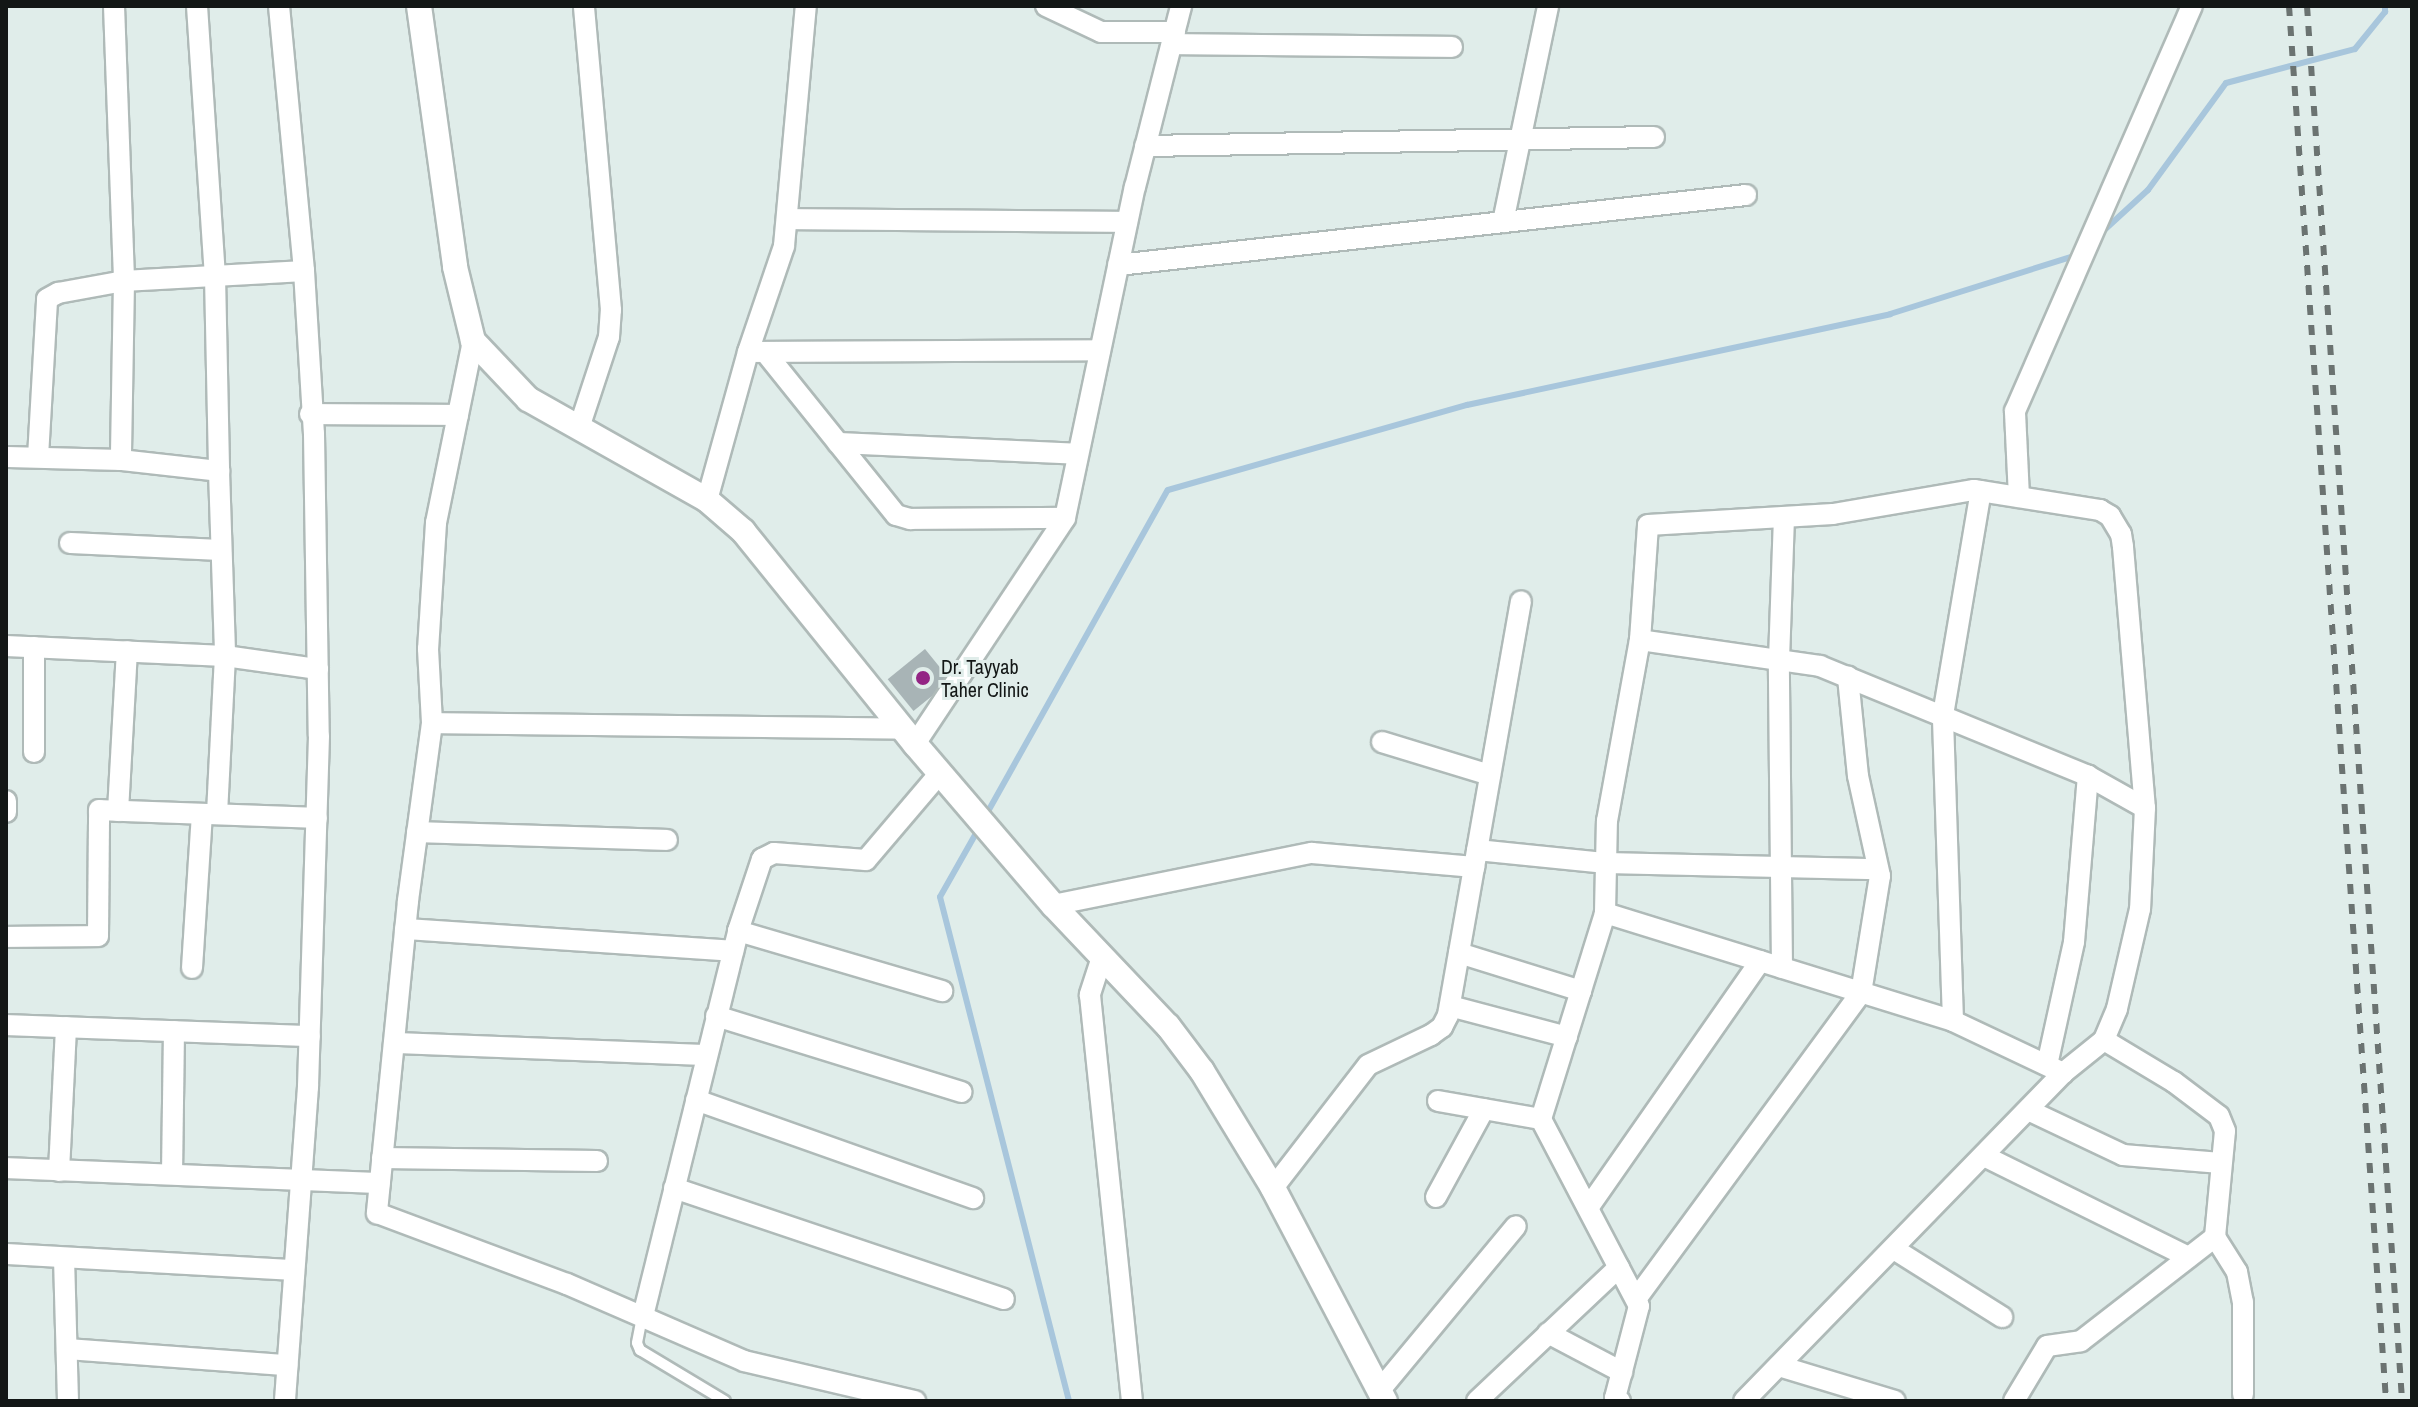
<!DOCTYPE html>
<style>
body{margin:0}
#map{position:relative;width:2418px;height:1407px;overflow:hidden;background:#e0edea;font-family:"Archivo Narrow",sans-serif}
div>[style]{position:absolute}
.stream>*{height:6px;margin:-3px;padding:0 3px;transform-origin:3px;border-radius:3px;background:#a8c6dc}
.building>*{inset:0;background:#a8b4b6;transform-origin:0 0}
.roads{filter:drop-shadow(2px 0 #afbab8) drop-shadow(-2px 0 #afbab8) drop-shadow(0 2px #afbab8) drop-shadow(0 -2px #afbab8)}
.service>*{height:10px;margin:-5px;padding:0 5px;transform-origin:5px;border-radius:5px;background:#fff}
.minor>*{height:20px;margin:-10px;padding:0 10px;transform-origin:10px;border-radius:10px;background:#fff}
.tertiary>*{height:24px;margin:-12px;padding:0 12px;transform-origin:12px;border-radius:12px;background:#fff}
.rail>*{height:6px;margin-top:-3px;transform-origin:0;background:repeating-linear-gradient(90deg,#6b7371 0 10px,transparent 0 20px)}
.dots>*{width:22px;height:22px;translate:-50% -50%;box-sizing:border-box;border:4px solid #e0edea;border-radius:50%}
span{translate:-50% -50%;white-space:nowrap;text-align:center;line-height:1.15;-webkit-text-stroke:6px #e0edea;paint-order:stroke}
.poi-label{font-size:20px;color:#131716}
.left{translate:0 -50%;text-align:left}
.frame{position:absolute;inset:0;border:8px solid #131716;pointer-events:none}
</style>
<div id="map">
<div class="stream">
<i style="left:2100px;top:234px;width:65px;rotate:-42.5deg"></i>
<i style="left:2148px;top:190px;width:132px;rotate:-53.9deg"></i>
<i style="left:2226px;top:83px;width:133px;rotate:-14.8deg"></i>
<i style="left:2355px;top:49px;width:48px;rotate:-51deg"></i>
<i style="left:2385px;top:12px;width:6px;rotate:-90deg"></i>
<i style="left:986px;top:815px;width:372px;rotate:-60.8deg"></i>
<i style="left:1168px;top:490px;width:311px;rotate:-15.9deg"></i>
<i style="left:1467px;top:405px;width:433px;rotate:-12.1deg"></i>
<i style="left:1890px;top:314px;width:196px;rotate:-17.5deg"></i>
<i style="left:979px;top:828px;width:79px;rotate:119.5deg"></i>
<i style="left:940px;top:897px;width:520px;rotate:75.64deg"></i>
</div>
<div class="building">
<i style="left:925px;top:649px;width:41px;height:48px;rotate:51deg"></i>
</div>
<div class="roads">
<div class="service">
<i style="left:642px;top:1317px;width:26px;rotate:101deg"></i>
<i style="left:637px;top:1343px;width:8px;rotate:67deg"></i>
<i style="left:640px;top:1350px;width:99px;rotate:31deg"></i>
</div>
<div class="minor">
<i style="left:114px;top:6px;width:275px;rotate:87.9deg"></i>
<i style="left:124px;top:281px;width:180px;rotate:-3.2deg"></i>
<i style="left:197px;top:6px;width:271px;rotate:86.2deg"></i>
<i style="left:215px;top:276px;width:195px;rotate:88.8deg"></i>
<i style="left:279px;top:6px;width:266px;rotate:84.6deg"></i>
<i style="left:304px;top:271px;width:163px;rotate:86.5deg"></i>
<i style="left:314px;top:434px;width:302px;rotate:89.1deg"></i>
<i style="left:319px;top:736px;width:351px;rotate:91.8deg"></i>
<i style="left:308px;top:1087px;width:315px;rotate:94.2deg"></i>
<i style="left:1046px;top:6px;width:61px;rotate:25.3deg"></i>
<i style="left:1101px;top:32px;width:74px"></i>
<i style="left:1172px;top:44px;width:280px;rotate:0.6deg"></i>
<i style="left:1145px;top:146px;width:509px;rotate:-1.01deg"></i>
<i style="left:787px;top:219px;width:340px;rotate:0.5deg"></i>
<i style="left:1503px;top:222px;width:221px;rotate:-78.2deg"></i>
<i style="left:1118px;top:265px;width:632px;rotate:-6.36deg"></i>
<i style="left:473px;top:341px;width:186px;rotate:101.5deg"></i>
<i style="left:436px;top:523px;width:126px;rotate:93.6deg"></i>
<i style="left:428px;top:649px;width:74px;rotate:86.9deg"></i>
<i style="left:432px;top:723px;width:180px;rotate:97.7deg"></i>
<i style="left:408px;top:901px;width:314px;rotate:95.7deg"></i>
<i style="left:377px;top:1213px;width:203px;rotate:20.5deg"></i>
<i style="left:567px;top:1284px;width:193px;rotate:23.5deg"></i>
<i style="left:744px;top:1361px;width:176px;rotate:13.2deg"></i>
<i style="left:756px;top:352px;width:344px;rotate:-0.3deg"></i>
<i style="left:765px;top:352px;width:209px;rotate:51.2deg"></i>
<i style="left:896px;top:515px;width:15px;rotate:16deg"></i>
<i style="left:910px;top:519px;width:155px;rotate:-0.4deg"></i>
<i style="left:310px;top:414px;width:148px;rotate:0.4deg"></i>
<i style="left:579px;top:428px;width:96px;rotate:-71.8deg"></i>
<i style="left:609px;top:337px;width:27px;rotate:-86deg"></i>
<i style="left:611px;top:310px;width:305px;rotate:-95.1deg"></i>
<i style="left:838px;top:443px;width:240px;rotate:2.6deg"></i>
<i style="left:6px;top:457px;width:115px;rotate:1.5deg"></i>
<i style="left:38px;top:457px;width:158px;rotate:-86.7deg"></i>
<i style="left:47px;top:299px;width:13px;rotate:-29deg"></i>
<i style="left:58px;top:293px;width:67px;rotate:-10.3deg"></i>
<i style="left:124px;top:281px;width:179px;rotate:91deg"></i>
<i style="left:121px;top:460px;width:99px;rotate:6.4deg"></i>
<i style="left:219px;top:471px;width:185px;rotate:88.1deg"></i>
<i style="left:225px;top:656px;width:94px;rotate:8deg"></i>
<i style="left:2019px;top:497px;width:86px;rotate:-92.7deg"></i>
<i style="left:2015px;top:411px;width:442px;rotate:-66.4deg"></i>
<i style="left:707px;top:500px;width:154px;rotate:-74.5deg"></i>
<i style="left:748px;top:352px;width:112px;rotate:-71.2deg"></i>
<i style="left:784px;top:246px;width:241px;rotate:-84.8deg"></i>
<i style="left:70px;top:543px;width:151px;rotate:2.7deg"></i>
<i style="left:1640px;top:640px;width:115px;rotate:-86deg"></i>
<i style="left:1648px;top:525px;width:185px;rotate:-3.4deg"></i>
<i style="left:1833px;top:514px;width:143px;rotate:-9.7deg"></i>
<i style="left:1974px;top:490px;width:128px;rotate:9deg"></i>
<i style="left:2100px;top:510px;width:12px;rotate:31deg"></i>
<i style="left:2110px;top:516px;width:21px;rotate:59deg"></i>
<i style="left:2121px;top:534px;width:13px;rotate:81deg"></i>
<i style="left:2123px;top:547px;width:262px;rotate:85.2deg"></i>
<i style="left:6px;top:646px;width:219px;rotate:2.6deg"></i>
<i style="left:225px;top:656px;width:158px;rotate:92.9deg"></i>
<i style="left:432px;top:723px;width:470px;rotate:0.7deg"></i>
<i style="left:1382px;top:742px;width:113px;rotate:17deg"></i>
<i style="left:915px;top:744px;width:271px;rotate:-56.4deg"></i>
<i style="left:1065px;top:518px;width:338px;rotate:-78.1deg"></i>
<i style="left:1135px;top:187px;width:187px;rotate:-75.7deg"></i>
<i style="left:34px;top:752px;width:105px;rotate:-90deg"></i>
<i style="left:118px;top:811px;width:160px;rotate:-86.8deg"></i>
<i style="left:6px;top:812px;width:11px;rotate:-90deg"></i>
<i style="left:417px;top:832px;width:250px;rotate:1.8deg"></i>
<i style="left:1477px;top:850px;width:130px;rotate:5.8deg"></i>
<i style="left:1606px;top:863px;width:272px;rotate:1.3deg"></i>
<i style="left:1053px;top:905px;width:264px;rotate:-11.4deg"></i>
<i style="left:1312px;top:853px;width:163px;rotate:4.9deg"></i>
<i style="left:1605px;top:913px;width:92px;rotate:-88.8deg"></i>
<i style="left:1607px;top:821px;width:184px;rotate:-79.7deg"></i>
<i style="left:1640px;top:640px;width:182px;rotate:8.2deg"></i>
<i style="left:1820px;top:666px;width:290px;rotate:22.3deg"></i>
<i style="left:2088px;top:776px;width:65px;rotate:29.3deg"></i>
<i style="left:2145px;top:808px;width:101px;rotate:92.8deg"></i>
<i style="left:2140px;top:909px;width:103px;rotate:103deg"></i>
<i style="left:2117px;top:1009px;width:34px;rotate:113deg"></i>
<i style="left:405px;top:929px;width:329px;rotate:3.8deg"></i>
<i style="left:738px;top:931px;width:213px;rotate:16.4deg"></i>
<i style="left:6px;top:937px;width:92px;rotate:-0.6deg"></i>
<i style="left:98px;top:936px;width:126px;rotate:-89.5deg"></i>
<i style="left:99px;top:810px;width:218px;rotate:2.1deg"></i>
<i style="left:1459px;top:953px;width:128px;rotate:17.3deg"></i>
<i style="left:1102px;top:957px;width:40px;rotate:108deg"></i>
<i style="left:1090px;top:995px;width:408px;rotate:84.1deg"></i>
<i style="left:192px;top:968px;width:154px;rotate:-86.3deg"></i>
<i style="left:1782px;top:968px;width:308px;rotate:-90.6deg"></i>
<i style="left:1779px;top:660px;width:143px;rotate:-88deg"></i>
<i style="left:1450px;top:1006px;width:121px;rotate:14.8deg"></i>
<i style="left:716px;top:1016px;width:257px;rotate:17.2deg"></i>
<i style="left:1953px;top:1021px;width:306px;rotate:-91.9deg"></i>
<i style="left:1943px;top:715px;width:227px;rotate:-80.4deg"></i>
<i style="left:6px;top:1025px;width:304px;rotate:2.1deg"></i>
<i style="left:394px;top:1043px;width:313px;rotate:2.2deg"></i>
<i style="left:2047px;top:1065px;width:126px;rotate:-77.6deg"></i>
<i style="left:2074px;top:942px;width:167px;rotate:-85.2deg"></i>
<i style="left:696px;top:1100px;width:294px;rotate:19.5deg"></i>
<i style="left:1438px;top:1101px;width:105px;rotate:9.9deg"></i>
<i style="left:2028px;top:1110px;width:105px;rotate:25.3deg"></i>
<i style="left:2123px;top:1155px;width:98px;rotate:4.7deg"></i>
<i style="left:1984px;top:1156px;width:228px;rotate:26.3deg"></i>
<i style="left:382px;top:1158px;width:215px;rotate:0.8deg"></i>
<i style="left:6px;top:1168px;width:374px;rotate:2.3deg"></i>
<i style="left:59px;top:1171px;width:144px;rotate:-87.2deg"></i>
<i style="left:172px;top:1174px;width:143px;rotate:-89.2deg"></i>
<i style="left:674px;top:1188px;width:348px;rotate:18.6deg"></i>
<i style="left:1273px;top:1188px;width:155px;rotate:-52.3deg"></i>
<i style="left:1368px;top:1065px;width:70px;rotate:-25.5deg"></i>
<i style="left:1431px;top:1035px;width:14px;rotate:-36deg"></i>
<i style="left:1442px;top:1027px;width:13px;rotate:-63deg"></i>
<i style="left:1448px;top:1015px;width:420px;rotate:-80deg"></i>
<i style="left:1436px;top:1197px;width:100px;rotate:-61.4deg"></i>
<i style="left:1588px;top:1208px;width:301px;rotate:-55.1deg"></i>
<i style="left:1894px;top:1249px;width:128px;rotate:32.2deg"></i>
<i style="left:6px;top:1254px;width:288px;rotate:3.2deg"></i>
<i style="left:64px;top:1258px;width:143px;rotate:88.4deg"></i>
<i style="left:1636px;top:1299px;width:380px;rotate:-53.7deg"></i>
<i style="left:1861px;top:993px;width:119px;rotate:-80.8deg"></i>
<i style="left:1880px;top:876px;width:102px;rotate:-102.4deg"></i>
<i style="left:1858px;top:776px;width:100px;rotate:-95.8deg"></i>
<i style="left:643px;top:1316px;width:397px;rotate:-76.1deg"></i>
<i style="left:738px;top:931px;width:76px;rotate:-71.6deg"></i>
<i style="left:762px;top:859px;width:13px;rotate:-27deg"></i>
<i style="left:774px;top:853px;width:92px;rotate:4.4deg"></i>
<i style="left:866px;top:860px;width:114px;rotate:-49.6deg"></i>
<i style="left:1548px;top:1333px;width:84px;rotate:27.8deg"></i>
<i style="left:67px;top:1349px;width:221px;rotate:4.2deg"></i>
<i style="left:1779px;top:1366px;width:121px;rotate:16.8deg"></i>
<i style="left:1379px;top:1391px;width:214px;rotate:-50.3deg"></i>
<i style="left:1477px;top:1401px;width:195px;rotate:-43.3deg"></i>
<i style="left:1620px;top:1401px;width:6px;rotate:-149deg"></i>
<i style="left:1615px;top:1398px;width:95px;rotate:-75.4deg"></i>
<i style="left:1639px;top:1306px;width:211px;rotate:-117.7deg"></i>
<i style="left:1541px;top:1119px;width:216px;rotate:-72.7deg"></i>
<i style="left:1605px;top:913px;width:364px;rotate:17.2deg"></i>
<i style="left:1953px;top:1021px;width:122px;rotate:25.3deg"></i>
<i style="left:1744px;top:1401px;width:458px;rotate:-45.8deg"></i>
<i style="left:2063px;top:1073px;width:53px;rotate:-38.8deg"></i>
<i style="left:2104px;top:1040px;width:82px;rotate:31deg"></i>
<i style="left:2174px;top:1082px;width:56px;rotate:37.1deg"></i>
<i style="left:2219px;top:1116px;width:16px;rotate:68deg"></i>
<i style="left:2225px;top:1131px;width:106px;rotate:95.4deg"></i>
<i style="left:2215px;top:1237px;width:41px;rotate:57.8deg"></i>
<i style="left:2237px;top:1272px;width:31px;rotate:79deg"></i>
<i style="left:2243px;top:1302px;width:92px;rotate:90deg"></i>
<i style="left:2014px;top:1401px;width:64px;rotate:-59deg"></i>
<i style="left:2047px;top:1346px;width:34px;rotate:-8deg"></i>
<i style="left:2081px;top:1341px;width:170px;rotate:-37.8deg"></i>
</div>
<div class="tertiary">
<i style="left:419px;top:6px;width:263px;rotate:82.1deg"></i>
<i style="left:455px;top:267px;width:76px;rotate:76.3deg"></i>
<i style="left:473px;top:341px;width:80px;rotate:46.5deg"></i>
<i style="left:528px;top:399px;width:206px;rotate:29.4deg"></i>
<i style="left:707px;top:500px;width:48px;rotate:40.7deg"></i>
<i style="left:743px;top:531px;width:274px;rotate:51.1deg"></i>
<i style="left:915px;top:744px;width:212px;rotate:49.4deg"></i>
<i style="left:1053px;top:905px;width:167px;rotate:46.5deg"></i>
<i style="left:1168px;top:1026px;width:56px;rotate:52.9deg"></i>
<i style="left:1202px;top:1071px;width:137px;rotate:58.7deg"></i>
<i style="left:1273px;top:1188px;width:241px;rotate:62.3deg"></i>
</div>
</div>
<div class="rail">
<i style="left:2289px;top:6px;width:1398px;rotate:86.02deg"></i>
<i style="left:2307px;top:6px;width:1398px;rotate:86.1deg"></i>
</div>
<div class="dots">
<i style="left:923px;top:678px;background:#932484"></i>
</div>
<div class="poi-label">
<span class="left" style="left:941px;top:678px">Dr. Tayyab<br>Taher Clinic</span>
</div>
<div class="frame"></div>
</div>
